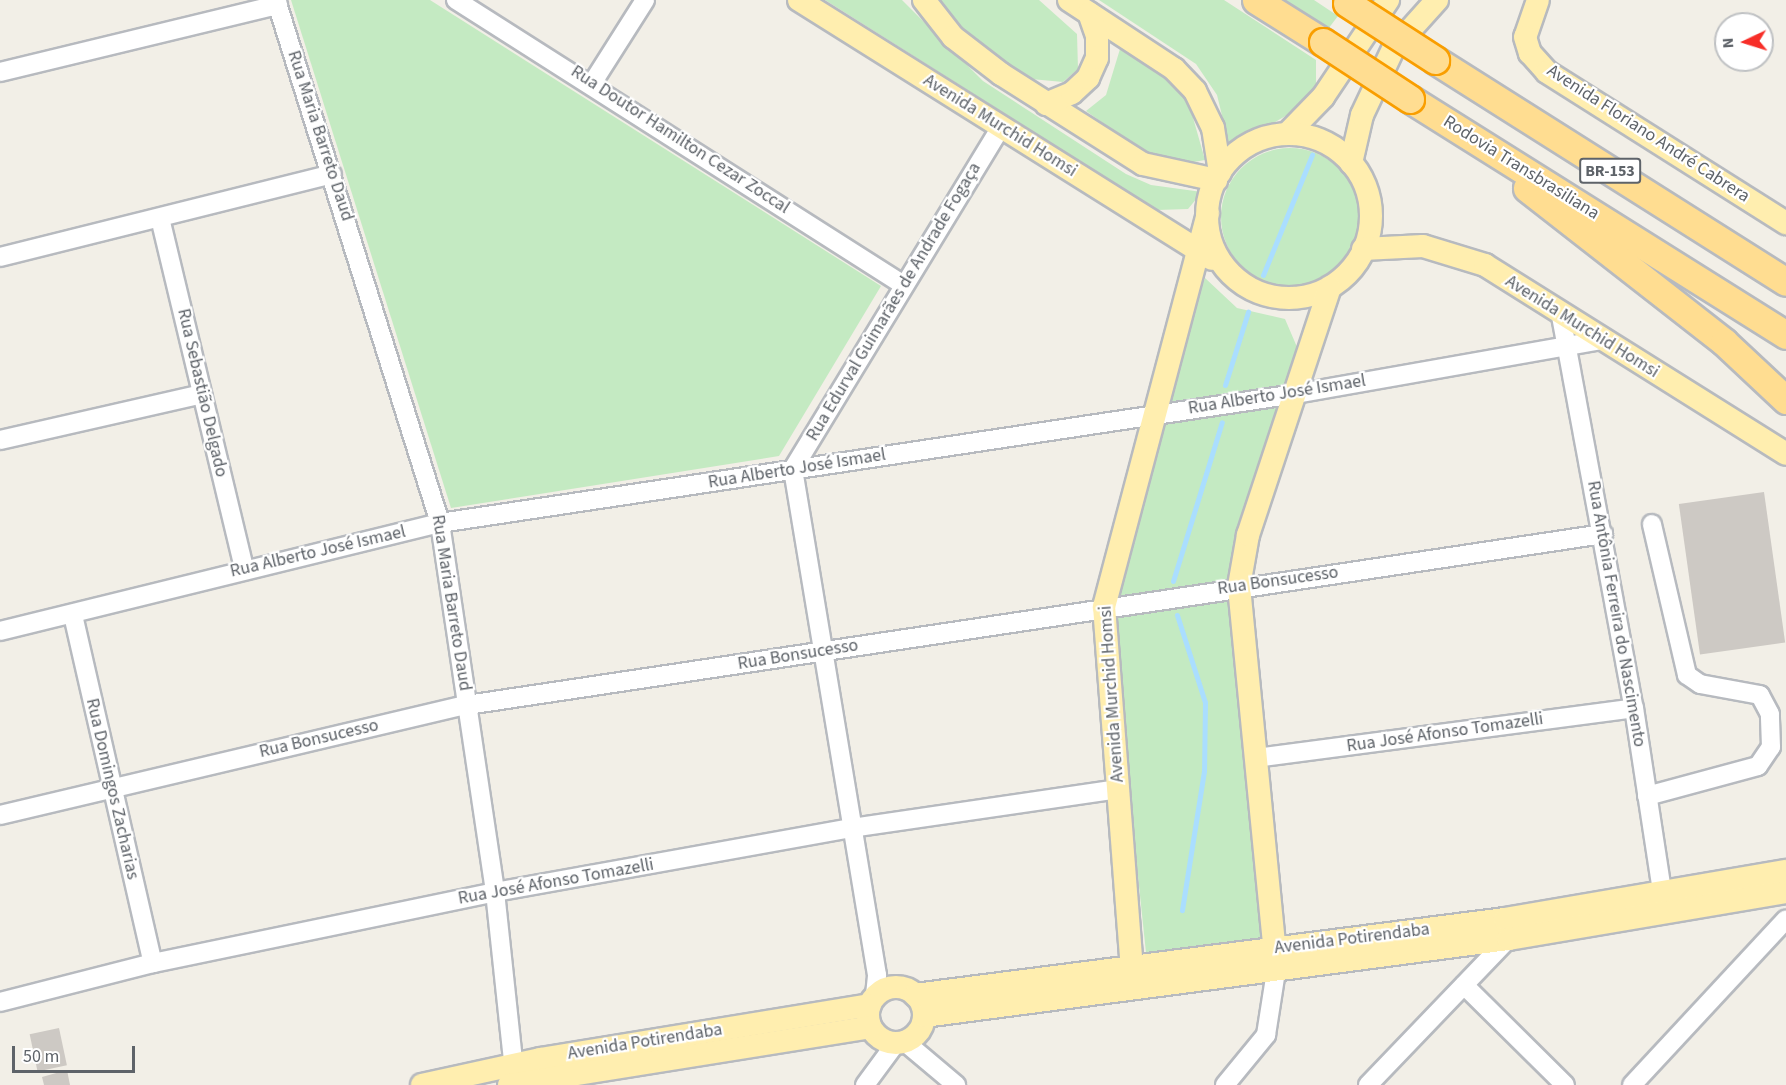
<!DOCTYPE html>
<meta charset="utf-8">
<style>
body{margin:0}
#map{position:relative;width:1786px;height:1085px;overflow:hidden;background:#f2efe7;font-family:"Source Sans 3",sans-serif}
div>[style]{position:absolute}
.green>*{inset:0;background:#c4eac2;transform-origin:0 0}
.round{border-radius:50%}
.stream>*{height:5px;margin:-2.5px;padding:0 2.5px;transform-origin:2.5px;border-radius:2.5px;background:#aadeff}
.building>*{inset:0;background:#cdc9c4;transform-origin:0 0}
.roads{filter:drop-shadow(2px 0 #b7babf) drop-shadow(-2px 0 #b7babf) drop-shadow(0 2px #b7babf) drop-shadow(0 -2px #b7babf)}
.minor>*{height:18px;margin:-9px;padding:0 9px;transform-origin:9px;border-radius:9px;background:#fff}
.major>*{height:22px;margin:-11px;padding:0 11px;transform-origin:11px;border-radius:11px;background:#ffeeaf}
.major>.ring{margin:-11px;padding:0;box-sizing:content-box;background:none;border:22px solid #ffeeaf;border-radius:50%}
.highway>*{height:27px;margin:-13.5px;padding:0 13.5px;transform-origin:13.5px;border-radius:13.5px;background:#ffdd91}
.bridges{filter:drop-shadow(2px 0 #f99e00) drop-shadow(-2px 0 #f99e00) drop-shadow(0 2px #f99e00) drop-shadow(0 -2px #f99e00)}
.highway-bridge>*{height:27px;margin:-13.5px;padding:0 13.5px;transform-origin:13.5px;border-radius:13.5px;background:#ffdd91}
span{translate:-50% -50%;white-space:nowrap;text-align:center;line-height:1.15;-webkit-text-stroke:4.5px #fff;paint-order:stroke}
.shield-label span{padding:2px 4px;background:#fff;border:2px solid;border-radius:4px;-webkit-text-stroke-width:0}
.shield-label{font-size:16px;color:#5e6369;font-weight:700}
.street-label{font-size:18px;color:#5e6369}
.north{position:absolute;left:1714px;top:12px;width:60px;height:60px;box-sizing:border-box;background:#fff;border:2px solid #bfc1c3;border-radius:50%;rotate:266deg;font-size:16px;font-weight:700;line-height:24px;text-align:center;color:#5e6369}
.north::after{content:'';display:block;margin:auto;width:21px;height:27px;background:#f72e28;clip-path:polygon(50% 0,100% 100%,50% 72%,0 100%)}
.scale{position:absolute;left:12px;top:1046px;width:123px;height:27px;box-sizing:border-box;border:3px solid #5e6369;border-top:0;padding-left:8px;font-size:18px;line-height:21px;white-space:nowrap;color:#5e6369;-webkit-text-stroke:4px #fff;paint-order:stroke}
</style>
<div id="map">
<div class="green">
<i style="clip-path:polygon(291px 0,430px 0,881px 286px,779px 456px,451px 508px)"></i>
<i style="clip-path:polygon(825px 0,902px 0,983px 81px,1126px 174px,1151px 185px,1202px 192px,1188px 209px,1157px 210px)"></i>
<i style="clip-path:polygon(935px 0,1039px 0,1077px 34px,1078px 69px,1063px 82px,1031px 79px,971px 38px)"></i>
<i style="clip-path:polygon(1099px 0,1224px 0,1316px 60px,1316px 90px,1294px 111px,1230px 148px,1217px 95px,1196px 64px)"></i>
<i style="clip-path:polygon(1283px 0,1314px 0,1338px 16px,1328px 29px)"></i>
<i style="clip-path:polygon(1120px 49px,1157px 71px,1188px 100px,1205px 160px,1188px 163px,1151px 157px,1086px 111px,1106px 95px)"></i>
<i class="round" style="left:1221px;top:148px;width:138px;height:138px"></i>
<i style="clip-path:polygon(1205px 278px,1237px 308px,1285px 319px,1303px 361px,1295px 386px,1159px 406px)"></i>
<i style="clip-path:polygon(1289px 400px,1234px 581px,1110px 599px,1155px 420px)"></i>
<i style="left:1233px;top:594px;width:351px;height:124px;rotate:84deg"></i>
</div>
<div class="stream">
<i style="left:1263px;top:275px;width:130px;rotate:-67.8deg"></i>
<i style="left:1225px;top:385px;width:77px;rotate:-72.5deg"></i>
<i style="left:1173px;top:581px;width:166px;rotate:-72.9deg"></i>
<i style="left:1177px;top:615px;width:91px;rotate:72.2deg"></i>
<i style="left:1205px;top:702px;width:69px;rotate:90.8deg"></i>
<i style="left:1204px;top:771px;width:141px;rotate:99deg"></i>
</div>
<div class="building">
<i style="left:1764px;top:492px;width:152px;height:86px;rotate:82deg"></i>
<i style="left:59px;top:1028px;width:38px;height:30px;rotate:78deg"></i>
<i style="clip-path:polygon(67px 1070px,70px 1085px,44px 1085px,42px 1077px)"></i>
</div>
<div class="roads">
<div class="minor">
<i style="left:276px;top:0;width:548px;rotate:72.59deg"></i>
<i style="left:440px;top:523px;width:373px;rotate:81.5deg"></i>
<i style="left:495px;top:892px;width:187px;rotate:83.9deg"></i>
<i style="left:456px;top:0;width:529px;rotate:32.49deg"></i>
<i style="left:0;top:72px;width:286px;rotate:-13.6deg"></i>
<i style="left:593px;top:82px;width:97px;rotate:-57.6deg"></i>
<i style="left:160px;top:218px;width:360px;rotate:76.5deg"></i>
<i style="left:0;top:257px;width:342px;rotate:-14deg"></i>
<i style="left:1561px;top:316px;width:399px;rotate:79.5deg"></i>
<i style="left:1634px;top:708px;width:199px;rotate:81.3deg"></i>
<i style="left:0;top:440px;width:207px;rotate:-12.8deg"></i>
<i style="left:73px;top:615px;width:357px;rotate:77.1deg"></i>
<i style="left:0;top:631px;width:453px;rotate:-13.8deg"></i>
<i style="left:440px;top:523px;width:865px;rotate:-8.58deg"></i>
<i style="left:1295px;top:394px;width:310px;rotate:-10deg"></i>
<i style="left:1256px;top:758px;width:381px;rotate:-7.5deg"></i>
<i style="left:1647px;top:796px;width:115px;rotate:-15.1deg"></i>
<i style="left:1758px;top:766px;width:23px;rotate:-56deg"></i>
<i style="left:1771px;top:747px;width:33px;rotate:-92deg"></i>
<i style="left:1770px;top:714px;width:21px;rotate:-118deg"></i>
<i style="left:1760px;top:695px;width:61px;rotate:-169.6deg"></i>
<i style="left:1700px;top:684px;width:16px;rotate:-145deg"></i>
<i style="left:1687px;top:675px;width:155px;rotate:-103.1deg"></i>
<i style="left:0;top:815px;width:480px;rotate:-13.3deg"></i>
<i style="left:467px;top:705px;width:1149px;rotate:-8.56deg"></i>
<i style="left:1464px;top:985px;width:142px;rotate:44.7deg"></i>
<i style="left:875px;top:995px;width:20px;rotate:-84deg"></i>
<i style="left:877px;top:975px;width:513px;rotate:-99.43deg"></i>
<i style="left:793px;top:469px;width:400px;rotate:-58.7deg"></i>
<i style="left:0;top:1002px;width:158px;rotate:-14.3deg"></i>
<i style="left:153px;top:963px;width:349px;rotate:-11.7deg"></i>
<i style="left:495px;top:892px;width:362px;rotate:-10.2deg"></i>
<i style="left:851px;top:828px;width:270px;rotate:-8.3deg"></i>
<i style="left:905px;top:1042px;width:67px;rotate:40.1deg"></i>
<i style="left:865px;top:1085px;width:52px;rotate:-53.6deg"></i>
<i style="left:1225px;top:1085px;width:65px;rotate:-50.6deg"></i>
<i style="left:1266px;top:1035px;width:65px;rotate:-81.1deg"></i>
<i style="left:1368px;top:1085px;width:202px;rotate:-46.2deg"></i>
<i style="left:1508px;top:939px;width:6px;rotate:-99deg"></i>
<i style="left:1632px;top:1085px;width:226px;rotate:-47.1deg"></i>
</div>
<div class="major">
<i style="left:799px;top:0;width:487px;rotate:32.1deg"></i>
<i style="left:924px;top:0;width:47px;rotate:51.9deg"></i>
<i style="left:953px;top:37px;width:61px;rotate:37.6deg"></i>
<i style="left:1001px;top:74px;width:168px;rotate:32.4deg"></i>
<i style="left:1143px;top:164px;width:75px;rotate:12.4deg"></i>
<i style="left:1069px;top:0;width:126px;rotate:33.3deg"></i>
<i style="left:1174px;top:69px;width:30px;rotate:46deg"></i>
<i style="left:1195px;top:91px;width:41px;rotate:64.1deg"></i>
<i style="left:1213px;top:128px;width:45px;rotate:81deg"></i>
<i style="left:1538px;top:0;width:39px;rotate:109deg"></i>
<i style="left:1525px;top:37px;width:17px;rotate:73deg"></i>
<i style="left:1530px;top:53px;width:25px;rotate:48deg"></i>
<i style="left:1547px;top:72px;width:283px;rotate:32.3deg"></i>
<i style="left:1046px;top:104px;width:28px;rotate:-23deg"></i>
<i style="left:1072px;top:93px;width:22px;rotate:-43deg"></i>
<i style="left:1088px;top:78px;width:22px;rotate:-66deg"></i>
<i style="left:1097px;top:58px;width:22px;rotate:-90deg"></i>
<i style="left:1097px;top:36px;width:24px;rotate:-109deg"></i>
<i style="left:1287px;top:134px;width:52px;rotate:-45.8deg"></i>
<i style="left:1323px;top:97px;width:117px;rotate:-56.2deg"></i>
<i class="ring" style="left:1207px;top:134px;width:142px;height:142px"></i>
<i style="left:1351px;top:163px;width:49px;rotate:-77.1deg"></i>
<i style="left:1362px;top:115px;width:73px;rotate:-64.8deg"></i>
<i style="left:1393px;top:49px;width:66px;rotate:-48.1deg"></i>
<i style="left:1363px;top:249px;width:60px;rotate:-2.9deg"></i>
<i style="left:1423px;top:246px;width:65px;rotate:17deg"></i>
<i style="left:1485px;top:265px;width:355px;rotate:32.1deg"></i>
<i style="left:1276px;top:964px;width:380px;rotate:-95.6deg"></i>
<i style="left:1239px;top:586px;width:52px;rotate:-80deg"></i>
<i style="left:1248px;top:535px;width:261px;rotate:-71.7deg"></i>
<i style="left:1132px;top:970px;width:364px;rotate:-94.4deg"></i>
<i style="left:1104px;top:607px;width:407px;rotate:-75.2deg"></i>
<i class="ring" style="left:868px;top:987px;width:34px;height:34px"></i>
<i style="left:915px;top:995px;width:595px;rotate:-7.34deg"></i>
<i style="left:1505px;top:919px;width:285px;rotate:-9.7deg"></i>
<i style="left:924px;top:1016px;width:589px;rotate:-7.51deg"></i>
<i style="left:1508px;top:939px;width:282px;rotate:-9.6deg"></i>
<i style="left:422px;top:1085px;width:121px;rotate:-12.4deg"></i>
<i style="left:540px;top:1059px;width:334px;rotate:-9.3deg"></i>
<i style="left:509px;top:1085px;width:366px;rotate:-9.1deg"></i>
</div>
<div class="highway">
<i style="left:1256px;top:0;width:79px;rotate:32.1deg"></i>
<i style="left:1435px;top:60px;width:415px;rotate:32.3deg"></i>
<i style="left:1410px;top:99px;width:444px;rotate:32.1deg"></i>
<i style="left:1527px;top:188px;width:250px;rotate:38deg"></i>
<i style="left:1724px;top:342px;width:85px;rotate:43.1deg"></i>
</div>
</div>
<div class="bridges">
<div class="highway-bridge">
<i style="left:1347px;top:3px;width:105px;rotate:32.9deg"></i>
<i style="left:1323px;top:42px;width:104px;rotate:33.2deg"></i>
</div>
</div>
<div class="shield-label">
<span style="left:1610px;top:171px">BR-153</span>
</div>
<div class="street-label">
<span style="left:1000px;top:126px;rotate:32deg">Avenida Murchid Homsi</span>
<span style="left:1648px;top:134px;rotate:33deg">Avenida Floriano André Cabrera</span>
<span style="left:320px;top:136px;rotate:72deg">Rua Maria Barreto Daud</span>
<span style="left:680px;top:140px;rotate:33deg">Rua Doutor Hamilton Cezar Zoccal</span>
<span style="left:1521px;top:168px;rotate:32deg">Rodovia Transbrasiliana</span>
<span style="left:894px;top:302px;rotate:-59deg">Rua Edurval Guimarães de Andrade Fogaça</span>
<span style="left:1582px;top:327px;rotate:32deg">Avenida Murchid Homsi</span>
<span style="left:202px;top:393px;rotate:77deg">Rua Sebastião Delgado</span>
<span style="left:1277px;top:395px;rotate:-9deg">Rua Alberto José Ismael</span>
<span style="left:797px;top:469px;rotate:-9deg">Rua Alberto José Ismael</span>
<span style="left:318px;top:552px;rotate:-13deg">Rua Alberto José Ismael</span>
<span style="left:1278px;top:581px;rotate:-8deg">Rua Bonsucesso</span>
<span style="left:451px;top:603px;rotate:81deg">Rua Maria Barreto Daud</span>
<span style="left:1616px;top:614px;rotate:80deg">Rua Antônia Ferreira do Nascimento</span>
<span style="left:798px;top:655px;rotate:-9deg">Rua Bonsucesso</span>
<span style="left:1112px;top:694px;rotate:-94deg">Avenida Murchid Homsi</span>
<span style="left:1445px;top:733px;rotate:-8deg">Rua José Afonso Tomazelli</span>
<span style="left:319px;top:739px;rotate:-13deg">Rua Bonsucesso</span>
<span style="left:112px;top:789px;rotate:77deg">Rua Domingos Zacharias</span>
<span style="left:556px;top:882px;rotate:-10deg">Rua José Afonso Tomazelli</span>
<span style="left:1352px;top:939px;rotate:-7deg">Avenida Potirendaba</span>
<span style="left:645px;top:1042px;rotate:-9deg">Avenida Potirendaba</span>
</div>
<div class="north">N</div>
<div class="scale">50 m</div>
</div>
